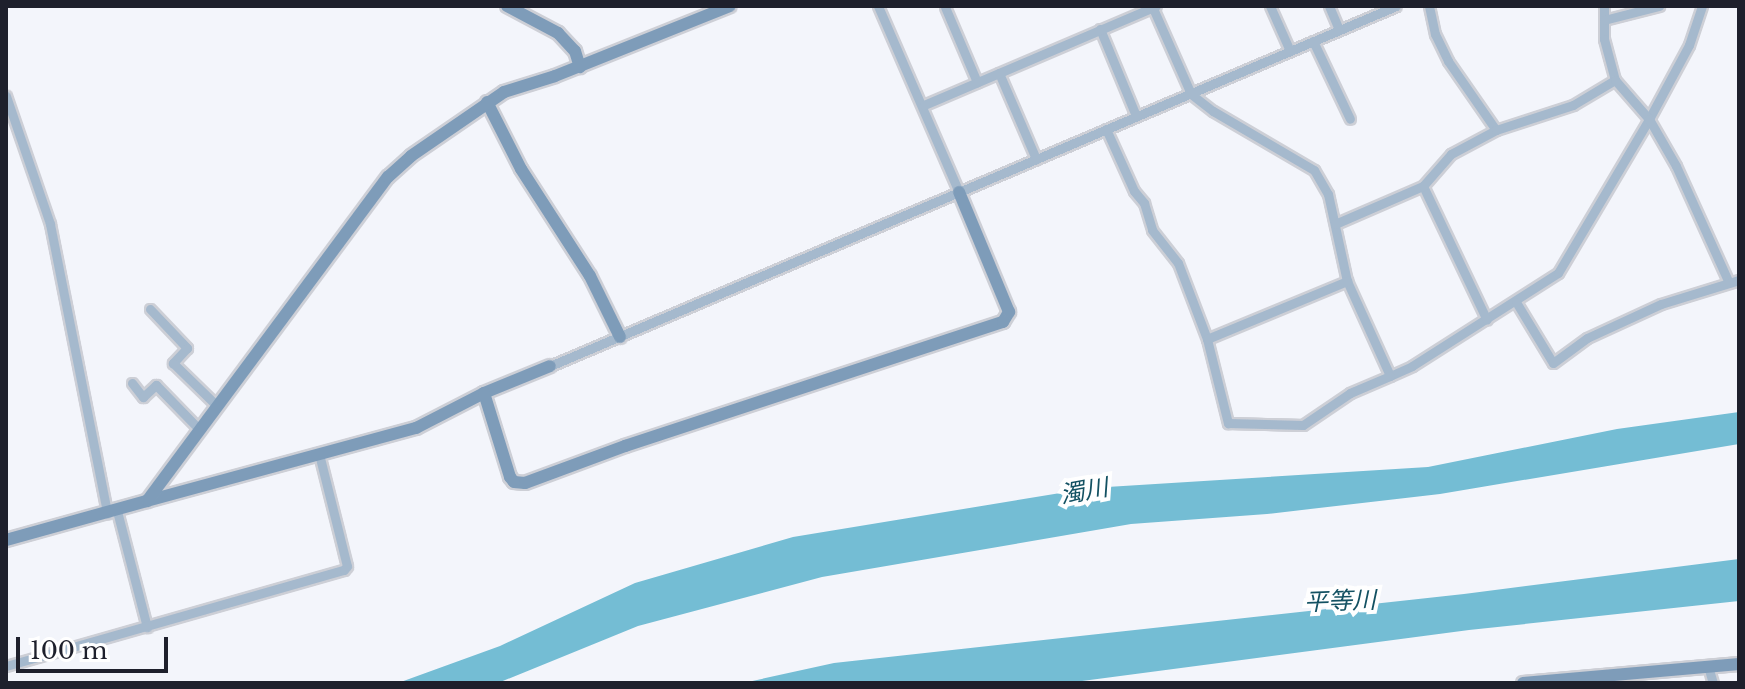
<!DOCTYPE html>
<meta charset="utf-8">
<style>
body{margin:0}
#map{position:relative;width:1745px;height:689px;overflow:hidden;background:#f3f5fb;font-family:"Libre Baskerville","Noto Sans JP",serif}
div>[style]{position:absolute}
.water>*{inset:0;background:#74bdd4}
.roads{filter:drop-shadow(2px 0 #cdcfd6) drop-shadow(-2px 0 #cdcfd6) drop-shadow(0 2px #cdcfd6) drop-shadow(0 -2px #cdcfd6)}
.street>*{height:9px;margin:-4.5px;padding:0 4.5px;transform-origin:4.5px;border-radius:4.5px;background:#a5b9cd}
.secondary>*{height:12px;margin:-6px;padding:0 6px;transform-origin:6px;border-radius:6px;background:#7e9cb9}
span{translate:-50% -50%;white-space:nowrap;text-align:center;line-height:1.15;-webkit-text-stroke:8px #fff;paint-order:stroke}
.water-label{font-size:24px;color:#135162;font-style:italic}
.frame{position:absolute;inset:0;border:8px solid #1e202c;pointer-events:none}
.scale{position:absolute;left:16px;top:637px;width:152px;height:36px;box-sizing:border-box;border:4px solid #1e202c;border-top:0;padding-left:10px;font-size:24px;line-height:28px;white-space:nowrap;color:#1e202c;-webkit-text-stroke:6px #fff;paint-order:stroke}
</style>
<div id="map">
<div class="water">
<i style="clip-path:polygon(1739px 412px,1739px 444px,1440px 494px,1267px 514px,1131px 524px,822px 577px,638px 626px,498px 683px,398px 683px,500px 646px,635px 583px,793px 537px,1091px 488px,1428px 467px,1617px 429px)"></i>
<i style="clip-path:polygon(1739px 559px,1739px 601px,1469px 630px,1067px 683px,743px 683px,834px 663px,1464px 594px)"></i>
</div>
<div class="roads">
<div class="street">
<i style="left:878px;top:6px;width:203px;rotate:66.5deg"></i>
<i style="left:1152px;top:6px;width:96px;rotate:66.1deg"></i>
<i style="left:1191px;top:94px;width:28px;rotate:38deg"></i>
<i style="left:1213px;top:111px;width:117px;rotate:30.3deg"></i>
<i style="left:1314px;top:170px;width:28px;rotate:60deg"></i>
<i style="left:1328px;top:194px;width:89px;rotate:77.7deg"></i>
<i style="left:1347px;top:281px;width:104px;rotate:65.6deg"></i>
<i style="left:1390px;top:376px;width:24px;rotate:-24deg"></i>
<i style="left:1412px;top:366px;width:173px;rotate:-32.5deg"></i>
<i style="left:1558px;top:273px;width:179px;rotate:-59.4deg"></i>
<i style="left:1649px;top:119px;width:84px;rotate:-61.6deg"></i>
<i style="left:1689px;top:45px;width:41px;rotate:-71.6deg"></i>
<i style="left:1270px;top:6px;width:49px;rotate:66deg"></i>
<i style="left:1329px;top:6px;width:26px;rotate:67deg"></i>
<i style="left:1429px;top:6px;width:29px;rotate:78deg"></i>
<i style="left:1435px;top:34px;width:30px;rotate:64deg"></i>
<i style="left:1448px;top:61px;width:84px;rotate:55.2deg"></i>
<i style="left:1604px;top:6px;width:33px;rotate:90deg"></i>
<i style="left:1604px;top:39px;width:42px;rotate:75deg"></i>
<i style="left:945px;top:7px;width:82px;rotate:66.9deg"></i>
<i style="left:1604px;top:20px;width:57px;rotate:-14.3deg"></i>
<i style="left:1100px;top:29px;width:94px;rotate:67.5deg"></i>
<i style="left:1313px;top:41px;width:86px;rotate:64.6deg"></i>
<i style="left:999px;top:73px;width:94px;rotate:66.7deg"></i>
<i style="left:6px;top:96px;width:135px;rotate:71deg"></i>
<i style="left:50px;top:224px;width:295px;rotate:78.8deg"></i>
<i style="left:924px;top:105px;width:252px;rotate:-23.1deg"></i>
<i style="left:1106px;top:129px;width:68px;rotate:65.7deg"></i>
<i style="left:1134px;top:191px;width:16px;rotate:50deg"></i>
<i style="left:1144px;top:203px;width:28px;rotate:73deg"></i>
<i style="left:1152px;top:230px;width:42px;rotate:51.8deg"></i>
<i style="left:1178px;top:263px;width:81px;rotate:69.1deg"></i>
<i style="left:1207px;top:339px;width:87px;rotate:76deg"></i>
<i style="left:1228px;top:423px;width:75px;rotate:1.5deg"></i>
<i style="left:1303px;top:425px;width:57px;rotate:-34.2deg"></i>
<i style="left:1350px;top:393px;width:43px;rotate:-23deg"></i>
<i style="left:1423px;top:186px;width:148px;rotate:64.5deg"></i>
<i style="left:1335px;top:224px;width:96px;rotate:-23.4deg"></i>
<i style="left:1423px;top:186px;width:43px;rotate:-48.8deg"></i>
<i style="left:1451px;top:154px;width:51px;rotate:-28.1deg"></i>
<i style="left:1496px;top:130px;width:81px;rotate:-18deg"></i>
<i style="left:1573px;top:105px;width:49px;rotate:-30.8deg"></i>
<i style="left:1615px;top:80px;width:52px;rotate:48.9deg"></i>
<i style="left:1649px;top:119px;width:54px;rotate:60.1deg"></i>
<i style="left:1676px;top:166px;width:128px;rotate:65.6deg"></i>
<i style="left:1516px;top:302px;width:71px;rotate:58.8deg"></i>
<i style="left:1553px;top:363px;width:42px;rotate:-36.3deg"></i>
<i style="left:1587px;top:338px;width:81px;rotate:-24.7deg"></i>
<i style="left:1661px;top:304px;width:82px;rotate:-17.1deg"></i>
<i style="left:150px;top:309px;width:54px;rotate:46.5deg"></i>
<i style="left:187px;top:348px;width:21px;rotate:133deg"></i>
<i style="left:173px;top:363px;width:62px;rotate:44.3deg"></i>
<i style="left:1207px;top:339px;width:152px;rotate:-22.5deg"></i>
<i style="left:550px;top:366px;width:919px;rotate:-23.05deg"></i>
<i style="left:132px;top:383px;width:18px;rotate:52deg"></i>
<i style="left:143px;top:397px;width:18px;rotate:-43deg"></i>
<i style="left:156px;top:385px;width:62px;rotate:45.7deg"></i>
<i style="left:117px;top:511px;width:120px;rotate:75.5deg"></i>
<i style="left:6px;top:666px;width:351px;rotate:-15.9deg"></i>
<i style="left:344px;top:570px;width:5px;rotate:-53deg"></i>
<i style="left:347px;top:566px;width:115px;rotate:-104deg"></i>
<i style="left:1708px;top:666px;width:18px;rotate:74deg"></i>
</div>
<div class="secondary">
<i style="left:507px;top:6px;width:58px;rotate:27.9deg"></i>
<i style="left:558px;top:33px;width:25px;rotate:47deg"></i>
<i style="left:575px;top:51px;width:17px;rotate:73deg"></i>
<i style="left:487px;top:102px;width:75px;rotate:63.1deg"></i>
<i style="left:521px;top:169px;width:127px;rotate:57.2deg"></i>
<i style="left:590px;top:276px;width:68px;rotate:63.8deg"></i>
<i style="left:484px;top:393px;width:71px;rotate:-22.2deg"></i>
<i style="left:147px;top:501px;width:279px;rotate:-15.2deg"></i>
<i style="left:416px;top:428px;width:76px;rotate:-27.2deg"></i>
<i style="left:484px;top:393px;width:88px;rotate:72.8deg"></i>
<i style="left:510px;top:477px;width:6px;rotate:51deg"></i>
<i style="left:514px;top:482px;width:11px;rotate:5deg"></i>
<i style="left:525px;top:483px;width:107px;rotate:-20.3deg"></i>
<i style="left:625px;top:446px;width:398px;rotate:-18.2deg"></i>
<i style="left:1003px;top:322px;width:12px;rotate:-59deg"></i>
<i style="left:1009px;top:312px;width:130px;rotate:-112.6deg"></i>
<i style="left:6px;top:540px;width:146px;rotate:-15.5deg"></i>
<i style="left:147px;top:501px;width:404px;rotate:-53.4deg"></i>
<i style="left:388px;top:177px;width:31px;rotate:-42deg"></i>
<i style="left:411px;top:156px;width:113px;rotate:-34.5deg"></i>
<i style="left:504px;top:92px;width:53px;rotate:-17.4deg"></i>
<i style="left:555px;top:76px;width:188px;rotate:-21.8deg"></i>
<i style="left:1523px;top:683px;width:217px;rotate:-5deg"></i>
</div>
</div>
<div class="water-label">
<span style="left:1084px;top:491px;rotate:-10deg">濁川</span>
<span style="left:1340px;top:601px;rotate:-2deg">平等川</span>
</div>
<div class="frame"></div>
<div class="scale">100 m</div>
</div>
